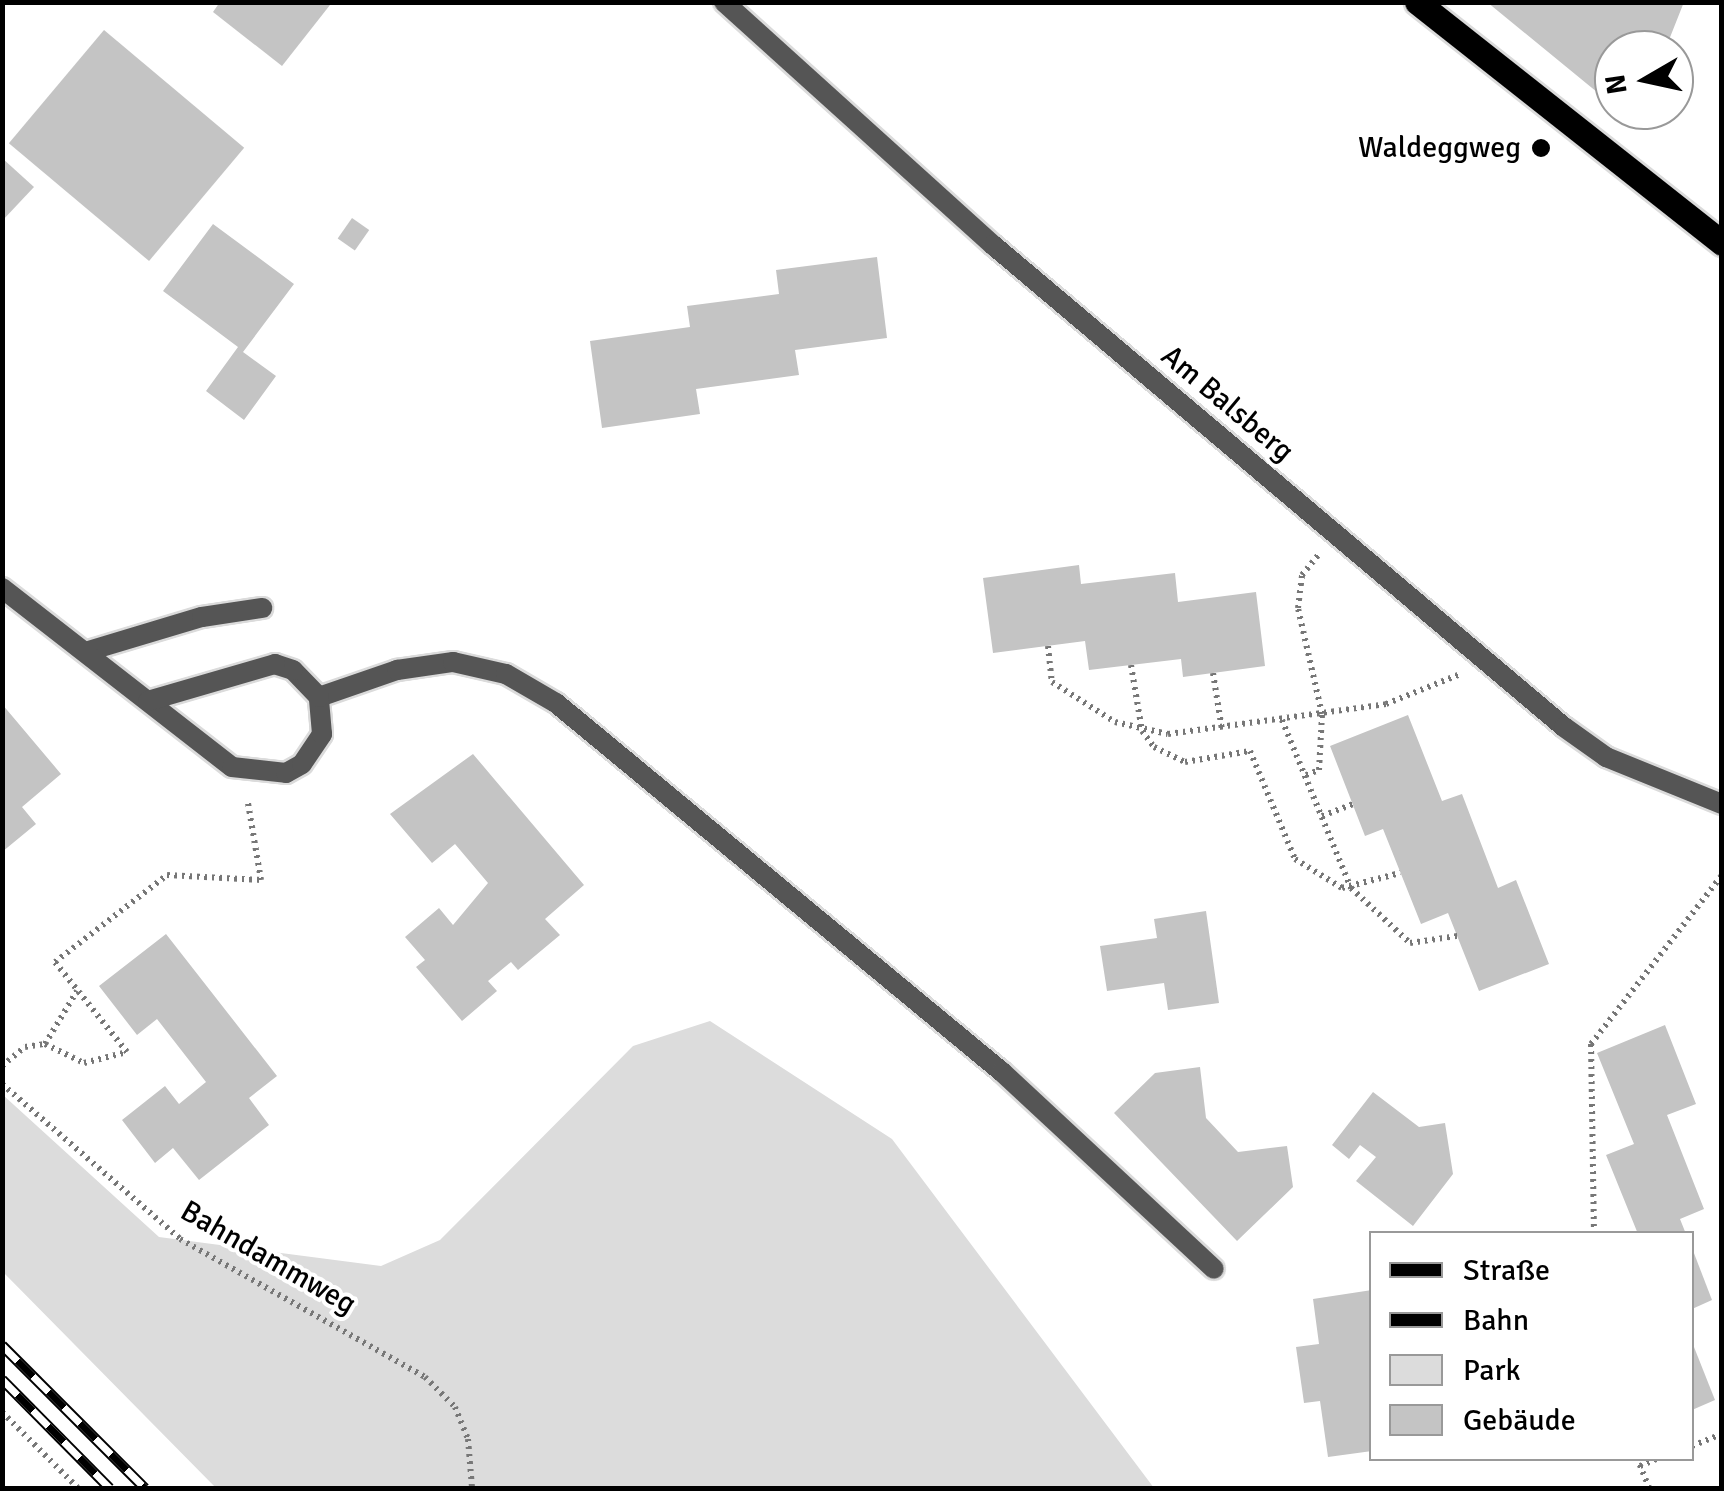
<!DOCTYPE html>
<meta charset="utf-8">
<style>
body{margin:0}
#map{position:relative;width:1724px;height:1491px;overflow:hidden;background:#fff;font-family:Signika,sans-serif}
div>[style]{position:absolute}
.green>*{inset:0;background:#dcdcdc}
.building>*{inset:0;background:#c4c4c4;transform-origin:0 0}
.path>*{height:6px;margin-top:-3px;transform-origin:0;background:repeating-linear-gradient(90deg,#777 0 2.5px,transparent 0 7.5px)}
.roads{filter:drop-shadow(2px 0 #dbdbdb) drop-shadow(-2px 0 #dbdbdb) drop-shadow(0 2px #dbdbdb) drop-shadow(0 -2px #dbdbdb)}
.service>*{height:20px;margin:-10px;padding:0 10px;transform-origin:10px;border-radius:10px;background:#555}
.minor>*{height:20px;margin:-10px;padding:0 10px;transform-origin:10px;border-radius:10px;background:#555}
.primary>*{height:25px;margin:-12.5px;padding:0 12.5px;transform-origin:12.5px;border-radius:12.5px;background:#000}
.rail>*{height:11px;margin-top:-5.5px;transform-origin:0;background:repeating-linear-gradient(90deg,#fff 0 22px,#000 0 44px);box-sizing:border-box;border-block:2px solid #000}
.dots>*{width:28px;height:28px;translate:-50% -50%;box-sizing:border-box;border:5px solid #fff;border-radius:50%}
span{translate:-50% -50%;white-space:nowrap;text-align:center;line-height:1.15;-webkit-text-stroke:8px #fff;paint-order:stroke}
.poi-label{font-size:30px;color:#000}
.right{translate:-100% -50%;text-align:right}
.street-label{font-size:30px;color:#000}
.frame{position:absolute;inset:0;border:5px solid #000;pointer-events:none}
.legend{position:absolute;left:1369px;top:1231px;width:325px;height:230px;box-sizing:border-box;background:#fff;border:2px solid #999;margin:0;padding:12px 18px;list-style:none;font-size:30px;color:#000}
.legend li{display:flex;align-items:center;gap:20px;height:50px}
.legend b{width:50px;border:2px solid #999}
.north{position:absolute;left:1594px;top:30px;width:100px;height:100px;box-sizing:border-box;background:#fff;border:2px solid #999;border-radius:50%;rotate:261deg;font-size:28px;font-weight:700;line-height:40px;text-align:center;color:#000}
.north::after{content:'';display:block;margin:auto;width:35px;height:45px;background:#000;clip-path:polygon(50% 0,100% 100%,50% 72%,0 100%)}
</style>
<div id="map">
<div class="green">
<i style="clip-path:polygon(710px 1021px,892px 1139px,1154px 1488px,216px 1488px,3px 1272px,3px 1095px,159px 1237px,381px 1266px,440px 1240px,633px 1046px)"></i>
</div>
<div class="building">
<i style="clip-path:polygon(220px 2px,327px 2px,330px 5px,282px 66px,213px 12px)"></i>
<i style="clip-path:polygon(1487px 2px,1684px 2px,1665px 50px,1614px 50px,1614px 106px)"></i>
<i style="left:104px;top:30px;width:183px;height:148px;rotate:40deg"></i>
<i style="clip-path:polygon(2px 158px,34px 187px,2px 221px)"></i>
<i style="left:352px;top:218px;width:21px;height:25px;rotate:35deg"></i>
<i style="clip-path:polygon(213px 224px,294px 284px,243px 352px,276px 376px,244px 420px,206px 391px,238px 347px,163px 291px)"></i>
<i style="clip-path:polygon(877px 257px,887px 338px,795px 350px,799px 375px,696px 389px,700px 414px,602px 428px,590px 341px,690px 327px,687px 306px,779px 294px,776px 270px)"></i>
<i style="clip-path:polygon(1079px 565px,1081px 584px,1175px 573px,1178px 602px,1256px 592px,1265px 666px,1183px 677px,1181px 659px,1089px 670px,1085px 641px,993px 653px,983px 578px)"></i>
<i style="clip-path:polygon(2px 704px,61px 774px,22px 807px,36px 824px,2px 852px)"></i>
<i style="clip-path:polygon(1408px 715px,1442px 801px,1462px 794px,1498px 888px,1516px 880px,1549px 964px,1479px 991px,1448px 913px,1421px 924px,1383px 829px,1365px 836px,1330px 746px)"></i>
<i style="clip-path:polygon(473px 754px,584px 885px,545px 919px,560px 935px,518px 970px,511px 962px,488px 981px,497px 991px,462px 1021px,416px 967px,425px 960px,405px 937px,439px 908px,453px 925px,488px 883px,455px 844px,432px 863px,390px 814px)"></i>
<i style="clip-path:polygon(1206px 911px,1219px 1003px,1168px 1010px,1164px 983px,1107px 991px,1100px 946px,1157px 938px,1154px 919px)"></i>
<i style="clip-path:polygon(166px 934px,277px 1076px,249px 1098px,269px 1125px,199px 1180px,173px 1148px,155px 1163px,122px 1120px,165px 1086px,179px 1104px,206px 1082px,157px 1019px,137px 1035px,99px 986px)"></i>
<i style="clip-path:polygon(1665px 1025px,1696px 1104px,1667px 1115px,1704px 1209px,1680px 1219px,1686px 1234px,1638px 1234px,1606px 1155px,1634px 1144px,1597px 1053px)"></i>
<i style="clip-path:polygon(1200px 1067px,1206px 1118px,1238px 1152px,1287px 1146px,1293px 1187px,1237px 1241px,1114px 1113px,1155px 1073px)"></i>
<i style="clip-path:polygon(1373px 1092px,1419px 1127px,1445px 1123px,1453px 1174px,1413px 1226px,1356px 1181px,1376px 1157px,1360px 1145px,1349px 1159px,1332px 1145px)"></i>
<i style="clip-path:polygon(1692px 1248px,1712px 1300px,1692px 1309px)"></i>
<i style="clip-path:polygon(1372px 1290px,1372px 1451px,1328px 1457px,1320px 1401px,1304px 1403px,1296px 1347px,1319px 1344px,1313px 1299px)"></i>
<i style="clip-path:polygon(1692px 1342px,1715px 1400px,1692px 1410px)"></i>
</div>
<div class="path">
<i style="left:1048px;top:646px;width:36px;rotate:84deg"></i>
<i style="left:1052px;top:682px;width:75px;rotate:32.4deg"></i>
<i style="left:1115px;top:722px;width:54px;rotate:12.8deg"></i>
<i style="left:1168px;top:734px;width:220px;rotate:-7.8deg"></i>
<i style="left:1386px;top:704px;width:78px;rotate:-21.9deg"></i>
<i style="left:1131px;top:665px;width:67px;rotate:80.5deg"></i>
<i style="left:1142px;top:731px;width:20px;rotate:53deg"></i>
<i style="left:1154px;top:747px;width:34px;rotate:26deg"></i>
<i style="left:1185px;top:762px;width:66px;rotate:-9.6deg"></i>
<i style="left:1250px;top:751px;width:117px;rotate:67.4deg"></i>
<i style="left:1295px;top:859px;width:55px;rotate:31.7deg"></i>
<i style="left:1342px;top:888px;width:60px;rotate:-14.5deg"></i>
<i style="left:1213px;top:673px;width:58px;rotate:81deg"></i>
<i style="left:1282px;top:720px;width:182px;rotate:67.7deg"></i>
<i style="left:1351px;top:888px;width:81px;rotate:43deg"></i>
<i style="left:1410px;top:943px;width:48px;rotate:-8.5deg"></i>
<i style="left:1306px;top:775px;width:14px;rotate:-21deg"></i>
<i style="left:1319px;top:770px;width:56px;rotate:-86.9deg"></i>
<i style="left:1322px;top:714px;width:109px;rotate:-102.8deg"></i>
<i style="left:1298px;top:608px;width:33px;rotate:-83deg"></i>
<i style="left:1302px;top:575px;width:26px;rotate:-51deg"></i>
<i style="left:1322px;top:816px;width:33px;rotate:-21deg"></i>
<i style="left:45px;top:1044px;width:62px;rotate:-58.9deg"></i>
<i style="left:2px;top:1066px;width:30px;rotate:-40deg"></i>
<i style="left:25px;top:1047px;width:20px;rotate:-9deg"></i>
<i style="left:45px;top:1044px;width:43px;rotate:26deg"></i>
<i style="left:84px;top:1063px;width:44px;rotate:-14.3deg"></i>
<i style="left:127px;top:1052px;width:115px;rotate:-128.7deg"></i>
<i style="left:55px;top:962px;width:142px;rotate:-37.8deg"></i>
<i style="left:167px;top:875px;width:94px;rotate:3deg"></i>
<i style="left:261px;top:880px;width:78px;rotate:-99.6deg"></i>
<i style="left:2px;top:1084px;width:236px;rotate:41deg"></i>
<i style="left:180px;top:1239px;width:281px;rotate:29.4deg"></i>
<i style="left:425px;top:1377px;width:42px;rotate:45deg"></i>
<i style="left:455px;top:1407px;width:35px;rotate:68deg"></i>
<i style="left:468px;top:1439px;width:49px;rotate:85.3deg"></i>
<i style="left:1594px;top:1234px;width:190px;rotate:-90.9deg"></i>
<i style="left:1591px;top:1044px;width:214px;rotate:-52.2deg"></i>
<i style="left:2px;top:1412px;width:107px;rotate:45deg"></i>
<i style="left:1692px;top:1446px;width:32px;rotate:-22deg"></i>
<i style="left:1637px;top:1458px;width:32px;rotate:68deg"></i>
<i style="left:1640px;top:1466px;width:21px;rotate:-23deg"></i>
</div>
<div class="roads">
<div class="service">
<i style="left:85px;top:652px;width:122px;rotate:-16.7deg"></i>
<i style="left:202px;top:617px;width:61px;rotate:-8.5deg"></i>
<i style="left:319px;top:697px;width:83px;rotate:-19.1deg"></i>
<i style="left:397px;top:670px;width:57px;rotate:-8.1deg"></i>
<i style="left:453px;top:662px;width:54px;rotate:12.8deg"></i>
<i style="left:506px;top:674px;width:58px;rotate:30.1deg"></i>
<i style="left:556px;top:703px;width:579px;rotate:39.6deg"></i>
<i style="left:1002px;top:1072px;width:289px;rotate:42.9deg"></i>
</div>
<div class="minor">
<i style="left:724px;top:2px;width:363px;rotate:42.1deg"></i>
<i style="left:993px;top:245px;width:747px;rotate:40.17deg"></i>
<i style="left:1564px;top:727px;width:52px;rotate:35.5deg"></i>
<i style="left:1606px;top:757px;width:125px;rotate:22.1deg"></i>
<i style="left:2px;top:588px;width:291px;rotate:37.9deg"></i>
<i style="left:232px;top:767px;width:54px;rotate:6.3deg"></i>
<i style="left:286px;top:773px;width:18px;rotate:-29deg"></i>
<i style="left:302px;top:764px;width:36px;rotate:-56deg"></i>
<i style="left:322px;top:734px;width:37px;rotate:-95deg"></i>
<i style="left:319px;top:697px;width:37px;rotate:-134deg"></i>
<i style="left:293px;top:670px;width:19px;rotate:-162deg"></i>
<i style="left:275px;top:664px;width:132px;rotate:163.8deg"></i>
</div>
<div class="primary">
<i style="left:1417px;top:2px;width:389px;rotate:38.3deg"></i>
</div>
</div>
<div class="rail">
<i style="left:2px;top:1345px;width:202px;rotate:45deg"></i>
<i style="left:2px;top:1379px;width:153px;rotate:45.3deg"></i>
</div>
<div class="dots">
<i style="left:1541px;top:148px;background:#000"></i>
</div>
<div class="poi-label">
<span class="right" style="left:1521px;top:148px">Waldeggweg</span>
</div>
<div class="street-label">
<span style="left:1227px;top:404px;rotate:40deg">Am Balsberg</span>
<span style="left:268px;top:1258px;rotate:30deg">Bahndammweg</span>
</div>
<div class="frame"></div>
<ul class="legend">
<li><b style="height:12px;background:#000"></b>Straße</li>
<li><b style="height:12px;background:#000"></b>Bahn</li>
<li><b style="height:28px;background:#dcdcdc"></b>Park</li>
<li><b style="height:28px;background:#c4c4c4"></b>Gebäude</li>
</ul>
<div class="north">N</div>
</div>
